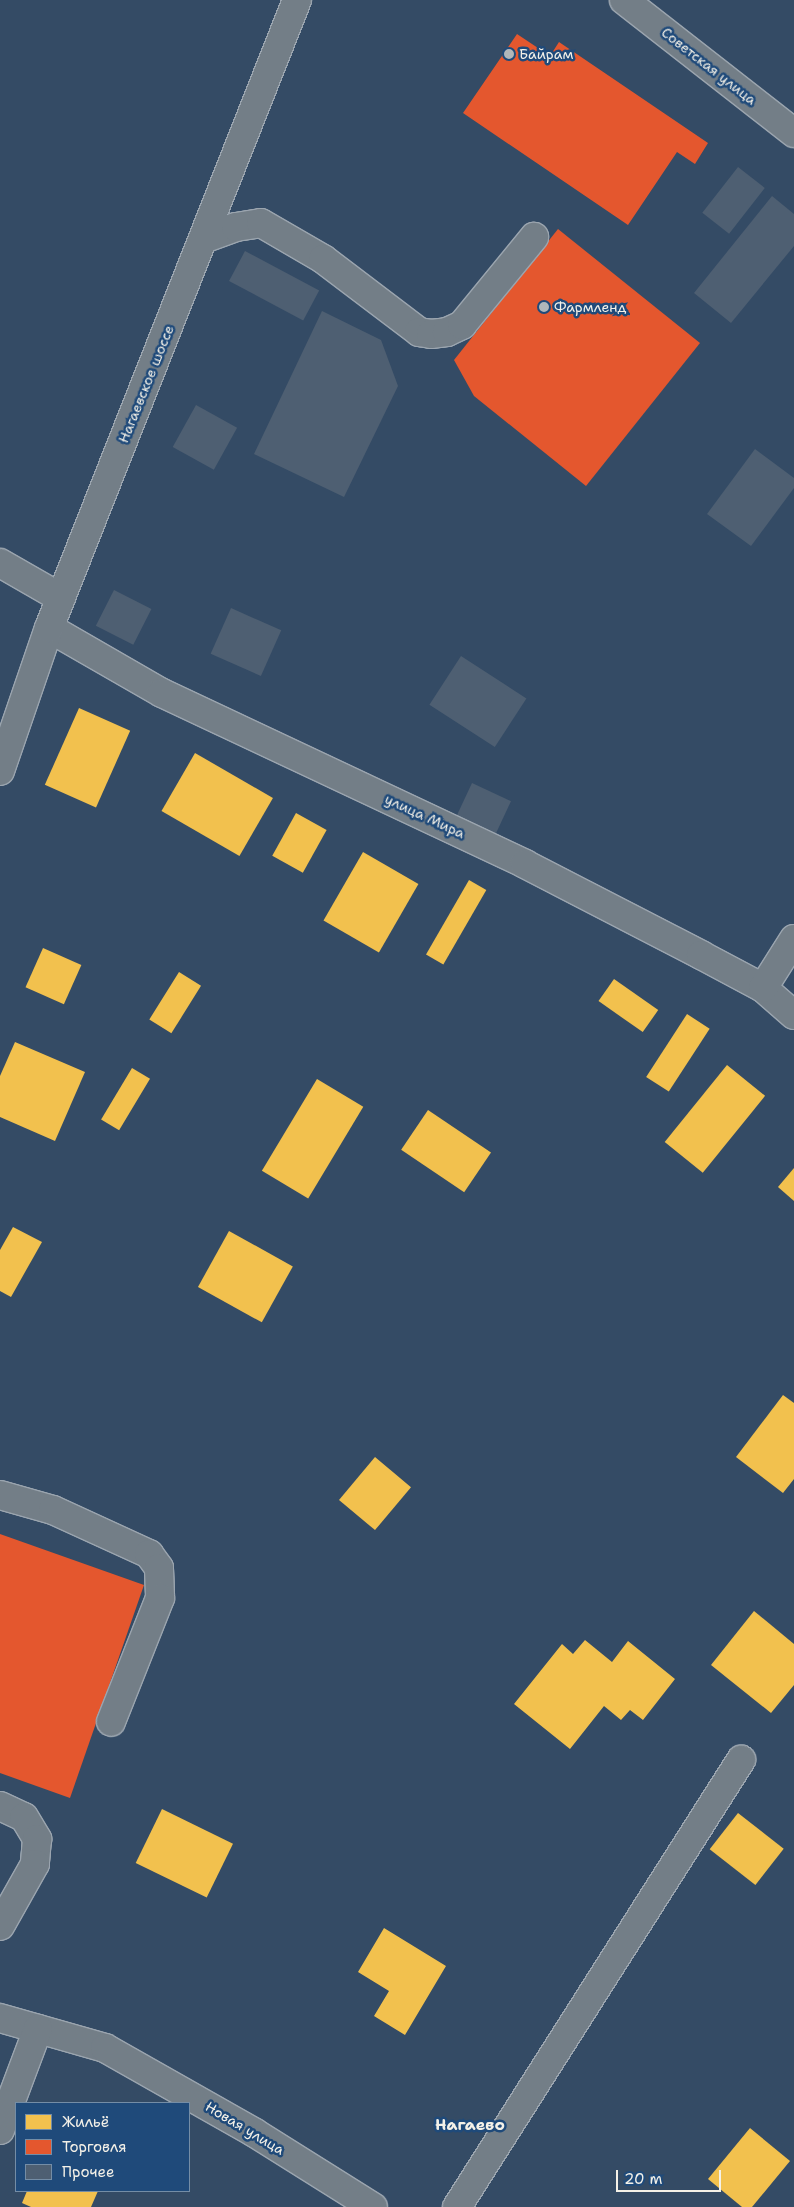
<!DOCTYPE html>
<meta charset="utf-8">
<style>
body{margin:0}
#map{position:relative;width:794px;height:2207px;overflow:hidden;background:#344b65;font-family:"Shantell Sans",sans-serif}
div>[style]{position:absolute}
.homes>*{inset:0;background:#f2c14e;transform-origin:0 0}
.shops>*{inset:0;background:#e4572e}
.building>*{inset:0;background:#4e5f72;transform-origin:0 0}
.roads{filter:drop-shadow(1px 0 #9ba5af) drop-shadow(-1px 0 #9ba5af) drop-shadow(0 1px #9ba5af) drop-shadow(0 -1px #9ba5af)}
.minor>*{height:28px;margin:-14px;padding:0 14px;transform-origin:14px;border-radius:14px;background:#737e87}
.dots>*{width:14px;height:14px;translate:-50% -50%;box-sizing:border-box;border:2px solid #1f4a7a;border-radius:50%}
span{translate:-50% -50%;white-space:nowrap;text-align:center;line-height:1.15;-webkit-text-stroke:5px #1f4a7a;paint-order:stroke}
.poi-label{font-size:14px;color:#f4f1e8}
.left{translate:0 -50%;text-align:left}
.street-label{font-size:14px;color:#f4f1e8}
.quarter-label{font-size:16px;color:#f4f1e8;font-weight:700}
.legend{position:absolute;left:15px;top:2102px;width:175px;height:90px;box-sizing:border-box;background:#1f4a7a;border:1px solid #748da6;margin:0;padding:6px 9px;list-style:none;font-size:15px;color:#f4f1e8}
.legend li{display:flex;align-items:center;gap:10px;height:25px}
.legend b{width:25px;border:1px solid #748da6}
.scale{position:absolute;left:616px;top:2170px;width:105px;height:22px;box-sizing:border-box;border:2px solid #f4f1e8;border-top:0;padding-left:6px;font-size:15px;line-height:18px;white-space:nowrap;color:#f4f1e8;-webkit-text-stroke:4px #1f4a7a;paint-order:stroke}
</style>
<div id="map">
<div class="homes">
<i style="left:79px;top:708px;width:56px;height:84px;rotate:24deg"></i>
<i style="left:195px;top:753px;width:90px;height:67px;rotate:30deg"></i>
<i style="left:296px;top:813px;width:35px;height:49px;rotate:29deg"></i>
<i style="left:363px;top:852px;width:64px;height:79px;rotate:30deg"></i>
<i style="left:469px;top:880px;width:20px;height:86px;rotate:30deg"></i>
<i style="left:43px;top:948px;width:42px;height:43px;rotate:24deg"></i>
<i style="left:179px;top:972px;width:26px;height:56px;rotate:32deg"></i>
<i style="left:614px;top:979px;width:54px;height:27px;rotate:35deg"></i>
<i style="left:687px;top:1014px;width:27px;height:75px;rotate:33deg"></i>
<i style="clip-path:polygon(15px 1042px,85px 1072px,55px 1141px,0 1117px,0 1076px)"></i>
<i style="left:727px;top:1065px;width:49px;height:99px;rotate:39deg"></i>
<i style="left:132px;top:1068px;width:21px;height:60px;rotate:31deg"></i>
<i style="left:317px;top:1079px;width:54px;height:107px;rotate:31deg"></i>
<i style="left:428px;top:1110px;width:76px;height:48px;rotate:34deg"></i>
<i style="clip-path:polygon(794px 1168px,794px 1201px,778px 1187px)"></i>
<i style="clip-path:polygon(13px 1227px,42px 1242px,11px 1297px,0 1291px,0 1250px)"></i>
<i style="left:229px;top:1231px;width:73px;height:64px;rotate:29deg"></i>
<i style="clip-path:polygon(783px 1395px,794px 1403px,794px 1479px,783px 1493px,736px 1457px)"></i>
<i style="left:375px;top:1457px;width:47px;height:56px;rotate:40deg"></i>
<i style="clip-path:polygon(754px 1611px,794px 1644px,794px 1685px,771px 1713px,711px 1665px)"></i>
<i style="clip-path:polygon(585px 1640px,612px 1662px,628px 1641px,675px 1679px,643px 1720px,630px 1710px,621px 1720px,604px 1706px,570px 1749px,514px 1704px,562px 1644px,573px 1654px)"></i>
<i style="left:162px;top:1809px;width:79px;height:60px;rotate:26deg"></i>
<i style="left:738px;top:1813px;width:58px;height:46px;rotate:38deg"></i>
<i style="clip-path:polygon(384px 1928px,446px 1966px,405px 2035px,374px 2016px,389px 1991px,358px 1972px)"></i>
<i style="clip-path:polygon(750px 2128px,790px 2161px,752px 2207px,742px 2207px,708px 2179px)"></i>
<i style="clip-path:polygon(27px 2191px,98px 2191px,91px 2207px,31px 2207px,22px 2203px)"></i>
</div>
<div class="shops">
<i style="clip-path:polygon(517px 34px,550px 56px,559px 42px,708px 143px,695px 164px,677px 152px,628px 225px,463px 113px)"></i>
<i style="clip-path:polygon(558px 229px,700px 343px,586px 486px,474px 396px,454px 360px)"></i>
<i style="clip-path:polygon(0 1534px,144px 1585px,70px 1798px,0 1773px)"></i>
</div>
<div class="building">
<i style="left:738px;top:167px;width:34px;height:58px;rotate:38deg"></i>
<i style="clip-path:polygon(772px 196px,794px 214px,794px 246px,731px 323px,694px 293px)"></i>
<i style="left:245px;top:251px;width:84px;height:34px;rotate:28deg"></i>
<i style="clip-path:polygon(322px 311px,381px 340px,398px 386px,344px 497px,254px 454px)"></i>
<i style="left:196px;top:405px;width:47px;height:48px;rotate:29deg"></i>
<i style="clip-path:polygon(755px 449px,794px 478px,794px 488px,751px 546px,707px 514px)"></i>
<i style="left:114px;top:590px;width:42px;height:40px;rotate:27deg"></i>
<i style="left:231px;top:608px;width:55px;height:50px;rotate:24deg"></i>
<i style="left:461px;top:656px;width:78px;height:58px;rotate:33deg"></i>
<i style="left:472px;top:783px;width:43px;height:39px;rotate:25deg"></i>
</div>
<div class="roads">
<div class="minor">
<i style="left:624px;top:0;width:216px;rotate:38deg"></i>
<i style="left:203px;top:239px;width:35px;rotate:-20deg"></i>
<i style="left:236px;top:227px;width:25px;rotate:-9deg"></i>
<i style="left:261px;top:223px;width:72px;rotate:30.1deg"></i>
<i style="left:323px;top:259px;width:121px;rotate:37.2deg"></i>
<i style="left:419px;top:332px;width:12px;rotate:9deg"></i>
<i style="left:431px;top:334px;width:16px;rotate:-7deg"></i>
<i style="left:447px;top:332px;width:17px;rotate:-25deg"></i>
<i style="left:462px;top:325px;width:114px;rotate:-50.7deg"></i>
<i style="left:0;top:563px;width:70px;rotate:29.8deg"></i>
<i style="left:49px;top:628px;width:130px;rotate:29.9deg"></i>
<i style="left:162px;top:693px;width:401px;rotate:25.2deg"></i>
<i style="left:525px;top:864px;width:198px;rotate:27.3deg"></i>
<i style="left:701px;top:955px;width:70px;rotate:28deg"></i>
<i style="left:763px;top:988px;width:41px;rotate:41.1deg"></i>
<i style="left:0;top:771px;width:151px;rotate:-71.1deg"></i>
<i style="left:49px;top:628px;width:675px;rotate:-68.45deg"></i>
<i style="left:763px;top:988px;width:58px;rotate:-57.7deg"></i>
<i style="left:0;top:1495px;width:55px;rotate:15.8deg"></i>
<i style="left:53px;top:1510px;width:106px;rotate:24.6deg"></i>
<i style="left:149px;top:1554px;width:17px;rotate:54deg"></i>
<i style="left:159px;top:1568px;width:30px;rotate:88deg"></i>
<i style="left:160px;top:1598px;width:133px;rotate:111.6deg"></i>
<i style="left:0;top:1806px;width:26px;rotate:25deg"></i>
<i style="left:24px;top:1817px;width:26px;rotate:59deg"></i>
<i style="left:37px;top:1839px;width:25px;rotate:95deg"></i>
<i style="left:35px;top:1864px;width:71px;rotate:119.4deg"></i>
<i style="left:0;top:2018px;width:109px;rotate:15.9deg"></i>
<i style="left:105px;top:2048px;width:172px;rotate:29.5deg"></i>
<i style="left:255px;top:2133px;width:139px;rotate:32.1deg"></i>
<i style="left:0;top:2130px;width:108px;rotate:-69.4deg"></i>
<i style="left:457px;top:2207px;width:530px;rotate:-57.57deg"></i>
</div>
</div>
<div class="dots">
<i style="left:509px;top:54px;background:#b1b7ba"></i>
<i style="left:544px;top:307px;background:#b1b7ba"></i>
</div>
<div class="poi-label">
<span class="left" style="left:519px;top:54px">Байрам</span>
<span class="left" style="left:554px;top:307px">Фармленд</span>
</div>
<div class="street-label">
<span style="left:709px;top:66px;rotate:38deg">Советская улица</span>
<span style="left:146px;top:384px;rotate:-68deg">Нагаевское шоссе</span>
<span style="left:425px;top:816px;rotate:25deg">улица Мира</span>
<span style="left:245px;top:2128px;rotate:31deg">Новая улица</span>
</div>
<div class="quarter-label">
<span style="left:470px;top:2125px">Нагаево</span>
</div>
<ul class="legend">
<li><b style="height:14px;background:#f2c14e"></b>Жильё</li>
<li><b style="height:14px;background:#e4572e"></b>Торговля</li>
<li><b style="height:14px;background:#4e5f72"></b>Прочее</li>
</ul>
<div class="scale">20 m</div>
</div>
